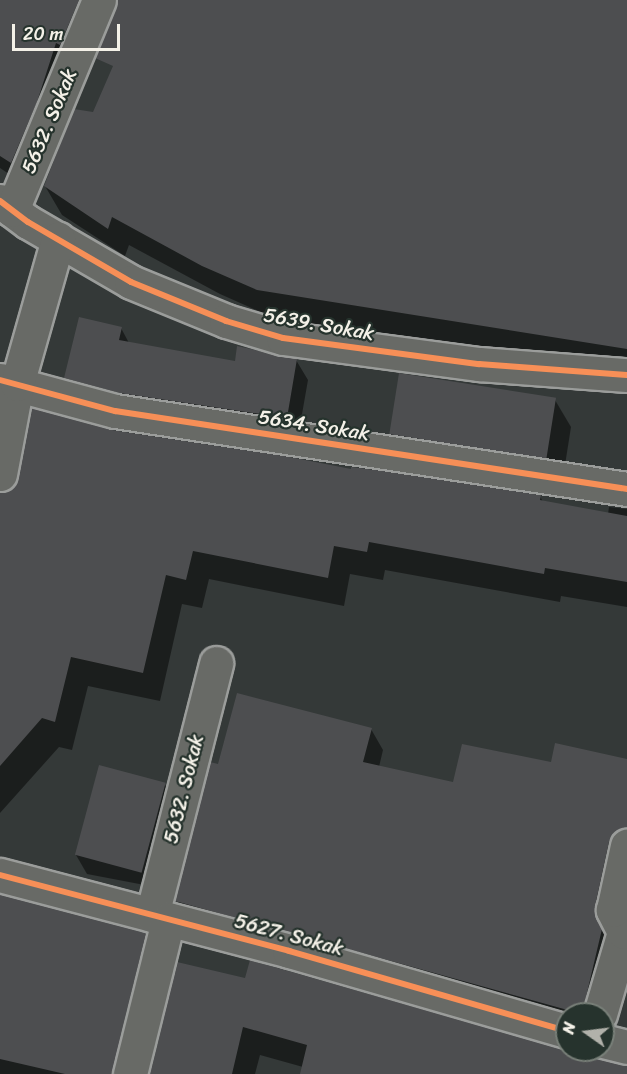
<!DOCTYPE html>
<style>
body{margin:0}
#map{position:relative;width:627px;height:1074px;overflow:hidden;background:#343938;font-family:Sriracha,sans-serif}
div>[style]{position:absolute}
.shadow>*{inset:0;background:#0007}
.building>*{inset:0;background:#4d4e50;transform-origin:0 0}
.roads{filter:drop-shadow(2px 0 #9b9d9b) drop-shadow(-2px 0 #9b9d9b) drop-shadow(0 2px #9b9d9b) drop-shadow(0 -2px #9b9d9b)}
.minor>*{height:33px;margin:-16.5px;padding:0 16.5px;transform-origin:16.5px;border-radius:16.5px;background:#686a66}
.cycleway>*{height:6px;margin:-3px;padding:0 3px;transform-origin:3px;border-radius:3px;background:#f78f57}
span{translate:-50% -50%;white-space:nowrap;text-align:center;line-height:1.15;-webkit-text-stroke:4.5px #26332d;paint-order:stroke}
.street-label{font-size:20px;color:#f4f1e8}
.north{position:absolute;left:555px;top:1002px;width:60px;height:60px;box-sizing:border-box;background:#26332d;border:2px solid #787f78;border-radius:50%;rotate:284deg;font-size:16px;font-weight:700;line-height:24px;text-align:center;color:#f4f1e8}
.north::after{content:'';display:block;margin:auto;width:21px;height:27px;background:#b1b1aa;clip-path:polygon(50% 0,100% 100%,50% 72%,0 100%)}
.scale{position:absolute;left:12px;top:24px;width:108px;height:27px;box-sizing:border-box;border:3px solid #f4f1e8;border-top:0;padding-left:8px;font-size:18px;line-height:21px;white-space:nowrap;color:#f4f1e8;-webkit-text-stroke:4px #26332d;paint-order:stroke}
</style>
<div id="map">
<div class="shadow">
<i style="clip-path:polygon(0 0,113px 0,24px 184px,0 168px)"></i>
<i style="clip-path:polygon(144px 0,627px 0,627px 375px,274px 318px,220px 294px,129px 245px,125px 256px,62px 215px,45px 186px,91px 122px)"></i>
<i style="clip-path:polygon(121px 328px,129px 343px,236px 363px,296px 360px,308px 380px,298px 437px,77px 397px,66px 378px)"></i>
<i style="clip-path:polygon(555px 400px,571px 427px,562px 484px,407px 461px,391px 434px)"></i>
<i style="clip-path:polygon(112px 431px,352px 471px,540px 496px,543px 502px,608px 514px,609px 507px,627px 509px,627px 607px,561px 596px,560px 602px,385px 570px,383px 580px,350px 574px,344px 606px,209px 579px,202px 608px,182px 604px,160px 701px,88px 686px,72px 750px,59px 747px,0 813px,0 493px,7px 493px)"></i>
<i style="clip-path:polygon(371px 729px,383px 750px,379px 767px,454px 784px,552px 764px,627px 761px,627px 854px,613px 952px,599px 1014px,567px 1014px,189px 922px,177px 900px,219px 766px)"></i>
<i style="clip-path:polygon(165px 785px,176px 803px,155px 887px,87px 874px,76px 855px)"></i>
<i style="clip-path:polygon(0 896px,145px 934px,161px 963px,134px 1074px,0 1074px)"></i>
<i style="clip-path:polygon(178px 964px,627px 1066px,627px 1074px,302px 1074px,303px 1067px,260px 1055px,255px 1074px,151px 1074px)"></i>
</div>
<div class="building">
<i style="clip-path:polygon(0 0,79px 0,60px 45px,56px 43px,37px 102px,11px 163px,0 156px)"></i>
<i style="clip-path:polygon(117px 0,627px 0,627px 349px,257px 290px,202px 266px,112px 217px,108px 229px,44px 186px,74px 109px,93px 112px,113px 66px,95px 58px)"></i>
<i style="clip-path:polygon(79px 317px,122px 327px,119px 340px,235px 361px,237px 346px,297px 359px,287px 418px,119px 393px,64px 378px)"></i>
<i style="left:399px;top:373px;width:159px;height:62px;rotate:9deg"></i>
<i style="clip-path:polygon(32px 408px,112px 430px,285px 456px,351px 469px,351px 467px,384px 471px,541px 495px,540px 500px,627px 516px,627px 582px,545px 568px,544px 574px,369px 542px,367px 552px,334px 546px,328px 578px,193px 551px,186px 580px,166px 575px,143px 673px,71px 657px,55px 722px,42px 718px,0 766px,0 492px,14px 487px,18px 478px)"></i>
<i style="clip-path:polygon(237px 693px,372px 728px,363px 762px,453px 782px,462px 744px,551px 762px,555px 743px,627px 759px,627px 828px,614px 833px,609px 842px,595px 906px,602px 929px,582px 1014px,175px 901px,210px 762px,218px 764px)"></i>
<i style="left:99px;top:765px;width:69px;height:93px;rotate:15deg"></i>
<i style="clip-path:polygon(0 894px,146px 933px,112px 1074px,65px 1074px,0 1059px)"></i>
<i style="clip-path:polygon(250px 960px,562px 1049px,587px 1050px,598px 1059px,627px 1065px,627px 1074px,300px 1074px,307px 1045px,243px 1027px,232px 1074px,149px 1074px,177px 962px,245px 978px)"></i>
</div>
<div class="roads">
<div class="minor">
<i style="left:0;top:201px;width:35px;rotate:37deg"></i>
<i style="left:28px;top:222px;width:119px;rotate:30.2deg"></i>
<i style="left:131px;top:282px;width:103px;rotate:22.3deg"></i>
<i style="left:226px;top:321px;width:59px;rotate:16.6deg"></i>
<i style="left:283px;top:338px;width:198px;rotate:7.6deg"></i>
<i style="left:479px;top:364px;width:148px;rotate:4.3deg"></i>
<i style="left:12px;top:210px;width:227px;rotate:-67.5deg"></i>
<i style="left:0;top:380px;width:119px;rotate:15.1deg"></i>
<i style="left:115px;top:411px;width:518px;rotate:8.66deg"></i>
<i style="left:0;top:474px;width:92px;rotate:-79.3deg"></i>
<i style="left:17px;top:384px;width:151px;rotate:-74.2deg"></i>
<i style="left:0;top:875px;width:299px;rotate:14.7deg"></i>
<i style="left:289px;top:951px;width:289px;rotate:16.1deg"></i>
<i style="left:152px;top:915px;width:260px;rotate:-75.7deg"></i>
<i style="left:600px;top:1014px;width:85px;rotate:-73.7deg"></i>
<i style="left:624px;top:932px;width:25px;rotate:-117deg"></i>
<i style="left:613px;top:910px;width:66px;rotate:-77.7deg"></i>
<i style="left:603px;top:1041px;width:25px;rotate:14deg"></i>
<i style="left:130px;top:1074px;width:159px;rotate:-76.1deg"></i>
</div>
</div>
<div class="cycleway">
<i style="left:0;top:201px;width:35px;rotate:37deg"></i>
<i style="left:28px;top:222px;width:119px;rotate:30.2deg"></i>
<i style="left:131px;top:282px;width:103px;rotate:22.3deg"></i>
<i style="left:226px;top:321px;width:59px;rotate:16.6deg"></i>
<i style="left:283px;top:338px;width:198px;rotate:7.6deg"></i>
<i style="left:479px;top:364px;width:148px;rotate:4.3deg"></i>
<i style="left:0;top:380px;width:119px;rotate:15.1deg"></i>
<i style="left:115px;top:411px;width:518px;rotate:8.66deg"></i>
<i style="left:0;top:875px;width:299px;rotate:14.7deg"></i>
<i style="left:289px;top:951px;width:289px;rotate:16.1deg"></i>
</div>
<div class="street-label">
<span style="left:49px;top:121px;rotate:-67deg">5632. Sokak</span>
<span style="left:319px;top:324px;rotate:10deg">5639. Sokak</span>
<span style="left:314px;top:425px;rotate:9deg">5634. Sokak</span>
<span style="left:184px;top:789px;rotate:-76deg">5632. Sokak</span>
<span style="left:289px;top:935px;rotate:15deg">5627. Sokak</span>
</div>
<div class="north">N</div>
<div class="scale">20 m</div>
</div>
